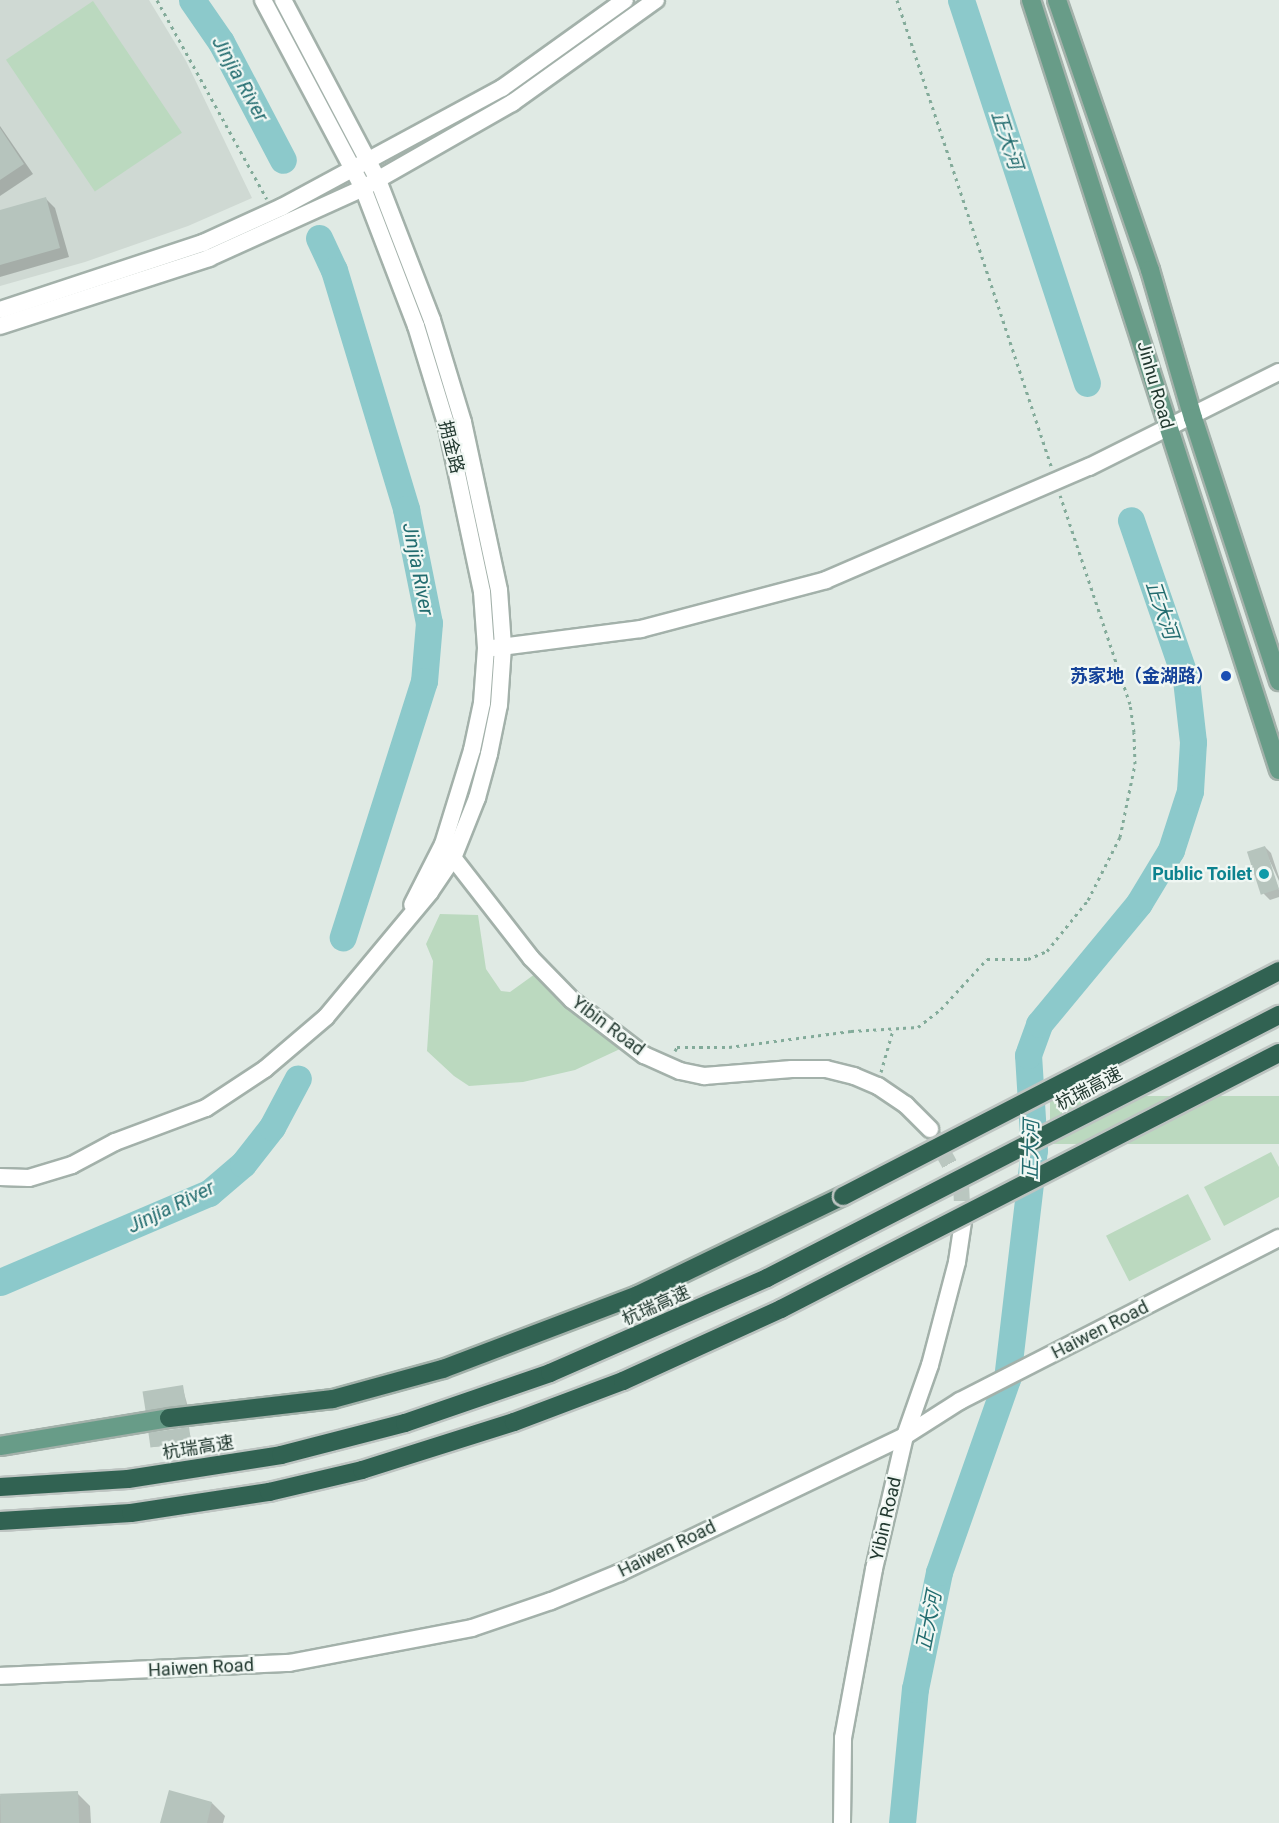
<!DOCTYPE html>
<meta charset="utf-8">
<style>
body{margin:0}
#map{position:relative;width:1279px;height:1823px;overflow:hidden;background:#e0eae4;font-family:Roboto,"Noto Sans SC",sans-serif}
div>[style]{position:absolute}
.built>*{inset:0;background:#cfd9d3}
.green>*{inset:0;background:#bbd9bf;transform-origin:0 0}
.shadow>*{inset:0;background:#0003}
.river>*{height:27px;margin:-13.5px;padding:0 13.5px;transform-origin:13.5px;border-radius:13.5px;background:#8cc9cb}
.building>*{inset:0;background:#b6c4bd;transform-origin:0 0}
.minor-tunnel>*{height:16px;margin-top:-8px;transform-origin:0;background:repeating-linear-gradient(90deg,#bac7c0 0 16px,transparent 0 24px)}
.path>*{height:3px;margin-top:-1.5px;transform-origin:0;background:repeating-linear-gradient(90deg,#83ab9a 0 3px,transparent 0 7.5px)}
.roads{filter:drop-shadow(2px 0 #a3b1aa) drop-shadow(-2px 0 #a3b1aa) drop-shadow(0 2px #a3b1aa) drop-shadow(0 -2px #a3b1aa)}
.minor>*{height:16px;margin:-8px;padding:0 8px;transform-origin:8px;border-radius:8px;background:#fff}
.major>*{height:18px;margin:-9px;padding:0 9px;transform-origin:9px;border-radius:9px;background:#689c88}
.highway>*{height:18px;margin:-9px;padding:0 9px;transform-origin:9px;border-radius:9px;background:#316252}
.bridges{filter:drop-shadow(2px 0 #bdc4c1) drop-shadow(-2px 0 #bdc4c1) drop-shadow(0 2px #bdc4c1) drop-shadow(0 -2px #bdc4c1)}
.highway-bridge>*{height:18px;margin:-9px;padding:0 9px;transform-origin:9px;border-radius:9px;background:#316252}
.dots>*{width:16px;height:16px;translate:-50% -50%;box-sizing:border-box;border:3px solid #f0f7f3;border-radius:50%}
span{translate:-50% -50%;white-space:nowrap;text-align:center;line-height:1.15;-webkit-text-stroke:4.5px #f0f7f3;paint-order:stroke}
.street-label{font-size:18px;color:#223930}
.transit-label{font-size:18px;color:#164399;font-weight:700}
.right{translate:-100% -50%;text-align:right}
.culture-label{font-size:18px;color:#0d838f;font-weight:700}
.water-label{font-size:20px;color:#226c6f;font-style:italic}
</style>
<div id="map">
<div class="built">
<i style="clip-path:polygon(0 0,149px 0,186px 61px,252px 198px,188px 226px,85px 262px,0 286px)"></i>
</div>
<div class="green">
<i style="left:93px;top:1px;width:159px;height:105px;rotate:56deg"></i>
<i style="clip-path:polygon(440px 914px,478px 915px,486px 969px,501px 991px,510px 992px,535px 974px,559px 1001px,620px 1049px,575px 1070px,523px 1082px,469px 1086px,454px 1076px,427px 1051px,433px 961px,426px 944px)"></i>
<i style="left:1279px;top:1096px;width:48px;height:229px;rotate:90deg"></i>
<i style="clip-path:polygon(1271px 1152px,1279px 1167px,1279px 1197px,1224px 1226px,1204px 1187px)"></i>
<i style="left:1188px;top:1194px;width:51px;height:92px;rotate:63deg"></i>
</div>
<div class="shadow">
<i style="clip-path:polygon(0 126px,33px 174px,0 196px)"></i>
<i style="clip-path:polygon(46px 199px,55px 208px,69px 257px,0 277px,0 211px)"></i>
<i style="clip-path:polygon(1265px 847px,1271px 853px,1279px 877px,1279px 881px,1266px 853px,1279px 890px,1279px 897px,1270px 900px,1264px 894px)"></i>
<i style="clip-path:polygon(182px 1386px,188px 1407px,146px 1410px)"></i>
<i style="clip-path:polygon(188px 1429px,193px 1444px,151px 1447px)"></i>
<i style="clip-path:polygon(77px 1793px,90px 1806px,91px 1823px,0 1823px,0 1796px)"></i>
<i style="clip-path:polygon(212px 1803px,225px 1816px,223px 1823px,162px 1823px)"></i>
</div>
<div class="river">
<i style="left:192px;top:0;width:51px;rotate:55.4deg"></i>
<i style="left:221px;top:42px;width:133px;rotate:62.3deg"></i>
<i style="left:961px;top:0;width:403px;rotate:71.8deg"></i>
<i style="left:319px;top:238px;width:35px;rotate:65deg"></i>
<i style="left:334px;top:270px;width:250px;rotate:73.2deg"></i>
<i style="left:406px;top:509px;width:116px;rotate:78.6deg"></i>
<i style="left:429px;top:623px;width:58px;rotate:94.9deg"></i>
<i style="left:424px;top:681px;width:269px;rotate:107.6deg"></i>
<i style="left:0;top:1282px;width:227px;rotate:-23.1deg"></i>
<i style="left:209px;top:1193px;width:45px;rotate:-40.5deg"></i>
<i style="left:243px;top:1164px;width:47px;rotate:-51.9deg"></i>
<i style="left:272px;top:1127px;width:55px;rotate:-62deg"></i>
<i style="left:902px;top:1823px;width:135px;rotate:-84.5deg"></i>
<i style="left:915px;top:1689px;width:119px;rotate:-78.4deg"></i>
<i style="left:939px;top:1572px;width:205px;rotate:-70.6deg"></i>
<i style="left:1007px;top:1379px;width:231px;rotate:-83.3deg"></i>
<i style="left:1034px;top:1150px;width:95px;rotate:-93.6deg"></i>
<i style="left:1028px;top:1055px;width:33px;rotate:-70deg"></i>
<i style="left:1039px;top:1024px;width:157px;rotate:-50.4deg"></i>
<i style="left:1139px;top:903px;width:62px;rotate:-58.9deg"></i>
<i style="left:1171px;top:850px;width:62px;rotate:-72.1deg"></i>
<i style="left:1190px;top:791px;width:49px;rotate:-86.5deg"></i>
<i style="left:1193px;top:742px;width:62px;rotate:-96.4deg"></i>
<i style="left:1186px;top:680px;width:169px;rotate:-109deg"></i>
</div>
<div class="building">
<i style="clip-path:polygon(0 128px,24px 164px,0 180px)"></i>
<i style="clip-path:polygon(46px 197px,60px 248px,0 265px,0 210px)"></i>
<i style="left:1265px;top:846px;width:45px;height:19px;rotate:72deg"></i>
<i style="left:183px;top:1385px;width:20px;height:41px;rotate:81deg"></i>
<i style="left:189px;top:1427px;width:15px;height:41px;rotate:82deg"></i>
<i style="clip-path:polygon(169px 1790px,212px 1802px,207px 1823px,160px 1823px)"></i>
<i style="left:78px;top:1791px;width:32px;height:78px;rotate:88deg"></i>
</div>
<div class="minor-tunnel">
<i style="left:930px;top:1129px;width:64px;rotate:61deg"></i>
<i style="left:961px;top:1185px;width:37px;rotate:87deg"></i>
</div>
<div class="path">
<i style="left:157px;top:0;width:227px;rotate:61.1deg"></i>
<i style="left:897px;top:0;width:493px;rotate:71.7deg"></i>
<i style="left:675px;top:1051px;width:4px;rotate:-63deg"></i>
<i style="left:677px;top:1047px;width:52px"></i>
<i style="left:729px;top:1047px;width:123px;rotate:-7.5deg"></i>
<i style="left:851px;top:1031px;width:67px;rotate:-3.4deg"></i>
<i style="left:918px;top:1027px;width:29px;rotate:-38deg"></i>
<i style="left:941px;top:1009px;width:68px;rotate:-47.4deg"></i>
<i style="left:987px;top:959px;width:41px"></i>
<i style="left:1028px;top:959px;width:21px;rotate:-23deg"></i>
<i style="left:1047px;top:951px;width:65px;rotate:-51.2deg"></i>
<i style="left:1088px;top:900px;width:71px;rotate:-63.1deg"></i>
<i style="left:1120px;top:837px;width:75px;rotate:-78.4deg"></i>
<i style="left:1135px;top:764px;width:32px;rotate:-92deg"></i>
<i style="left:1134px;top:732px;width:28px;rotate:-98deg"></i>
<i style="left:1130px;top:704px;width:220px;rotate:-108.5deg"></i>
<i style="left:881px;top:1072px;width:44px;rotate:-74.1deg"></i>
</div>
<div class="roads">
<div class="minor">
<i style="left:263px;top:0;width:213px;rotate:62deg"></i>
<i style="left:363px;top:188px;width:148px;rotate:69deg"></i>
<i style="left:416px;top:326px;width:106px;rotate:72.9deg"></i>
<i style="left:447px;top:427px;width:169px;rotate:78deg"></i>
<i style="left:482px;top:592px;width:56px;rotate:85.9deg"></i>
<i style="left:486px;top:648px;width:55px;rotate:94.2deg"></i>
<i style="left:482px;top:703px;width:48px;rotate:102deg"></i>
<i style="left:472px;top:750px;width:98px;rotate:107.1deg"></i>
<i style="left:443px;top:844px;width:68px;rotate:116.9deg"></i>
<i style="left:0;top:310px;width:214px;rotate:-18.3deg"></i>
<i style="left:203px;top:243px;width:87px;rotate:-24.5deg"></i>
<i style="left:282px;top:207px;width:250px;rotate:-28.4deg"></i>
<i style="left:502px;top:88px;width:151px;rotate:-35.6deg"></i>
<i style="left:0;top:326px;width:220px;rotate:-18deg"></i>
<i style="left:209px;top:258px;width:169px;rotate:-24.4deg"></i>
<i style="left:363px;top:188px;width:172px;rotate:-29.7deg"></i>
<i style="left:512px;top:103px;width:177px;rotate:-35.6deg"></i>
<i style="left:493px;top:648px;width:149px;rotate:-7.3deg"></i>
<i style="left:641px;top:629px;width:191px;rotate:-14.8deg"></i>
<i style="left:826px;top:580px;width:286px;rotate:-23.3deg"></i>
<i style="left:1089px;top:467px;width:212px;rotate:-26.6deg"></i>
<i style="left:447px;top:850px;width:137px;rotate:52.1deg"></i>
<i style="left:531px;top:958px;width:59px;rotate:45.7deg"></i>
<i style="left:572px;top:1000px;width:91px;rotate:37.4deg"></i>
<i style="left:644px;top:1055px;width:39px;rotate:24deg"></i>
<i style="left:680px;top:1071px;width:25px;rotate:12deg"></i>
<i style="left:704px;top:1076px;width:88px;rotate:-4.5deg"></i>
<i style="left:792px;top:1069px;width:34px"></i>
<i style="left:826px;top:1069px;width:29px;rotate:14deg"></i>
<i style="left:854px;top:1076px;width:26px;rotate:23deg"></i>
<i style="left:878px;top:1086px;width:34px;rotate:34deg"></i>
<i style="left:906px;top:1105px;width:34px;rotate:45deg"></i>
<i style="left:0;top:1177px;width:29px;rotate:2deg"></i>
<i style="left:29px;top:1178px;width:45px;rotate:-16.8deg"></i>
<i style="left:72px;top:1165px;width:49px;rotate:-28.1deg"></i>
<i style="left:115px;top:1142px;width:97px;rotate:-20.5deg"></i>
<i style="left:206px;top:1108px;width:71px;rotate:-33.5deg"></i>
<i style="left:265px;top:1069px;width:80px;rotate:-40.4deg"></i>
<i style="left:326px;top:1017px;width:163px;rotate:-50.2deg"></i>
<i style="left:430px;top:892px;width:41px;rotate:-55.9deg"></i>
<i style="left:453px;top:858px;width:65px;rotate:-68.2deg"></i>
<i style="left:477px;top:798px;width:46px;rotate:-74.7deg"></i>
<i style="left:489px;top:754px;width:50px;rotate:-78.5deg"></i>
<i style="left:499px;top:705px;width:59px;rotate:-86.1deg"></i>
<i style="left:503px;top:646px;width:56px;rotate:-94.1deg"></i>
<i style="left:499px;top:590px;width:172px;rotate:-102.1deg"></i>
<i style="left:463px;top:422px;width:107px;rotate:-106.9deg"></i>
<i style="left:432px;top:320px;width:150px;rotate:-111.1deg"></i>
<i style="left:378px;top:180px;width:204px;rotate:-117.8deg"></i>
<i style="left:0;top:1676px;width:289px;rotate:-2.6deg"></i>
<i style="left:289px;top:1663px;width:186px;rotate:-10.8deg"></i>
<i style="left:472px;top:1628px;width:83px;rotate:-18.9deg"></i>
<i style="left:551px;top:1601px;width:74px;rotate:-22.4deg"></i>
<i style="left:619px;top:1573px;width:317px;rotate:-25.6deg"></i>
<i style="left:905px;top:1436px;width:65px;rotate:-32.5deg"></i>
<i style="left:960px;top:1401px;width:358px;rotate:-27.1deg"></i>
<i style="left:842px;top:1823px;width:85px;rotate:-89.3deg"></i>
<i style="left:843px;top:1738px;width:172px;rotate:-79.6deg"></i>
<i style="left:874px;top:1569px;width:137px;rotate:-76.9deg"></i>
<i style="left:905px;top:1436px;width:75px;rotate:-70.6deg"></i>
<i style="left:930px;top:1365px;width:106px;rotate:-75.3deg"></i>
<i style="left:957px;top:1262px;width:40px;rotate:-81.5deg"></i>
</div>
<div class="major">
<i style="left:1031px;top:0;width:809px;rotate:72.15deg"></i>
<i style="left:1057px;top:0;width:286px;rotate:71deg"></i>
<i style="left:1150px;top:270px;width:154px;rotate:73.8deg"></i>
<i style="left:1193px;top:418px;width:277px;rotate:71.9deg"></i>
<i style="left:0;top:1446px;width:171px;rotate:-9.4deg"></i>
</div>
<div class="highway">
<i style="left:169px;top:1418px;width:165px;rotate:-6.6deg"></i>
<i style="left:333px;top:1399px;width:114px;rotate:-15.3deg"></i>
<i style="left:443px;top:1369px;width:209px;rotate:-20.8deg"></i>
<i style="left:638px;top:1295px;width:228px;rotate:-25.8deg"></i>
</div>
</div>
<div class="bridges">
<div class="highway-bridge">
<i style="left:843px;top:1196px;width:491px;rotate:-27.3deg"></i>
<i style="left:0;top:1487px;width:128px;rotate:-3.6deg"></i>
<i style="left:128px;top:1479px;width:155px;rotate:-8.9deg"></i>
<i style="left:281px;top:1455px;width:128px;rotate:-14.5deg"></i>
<i style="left:405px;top:1423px;width:153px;rotate:-19deg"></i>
<i style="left:550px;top:1373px;width:237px;rotate:-23.6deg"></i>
<i style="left:767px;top:1278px;width:576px;rotate:-27.19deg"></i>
<i style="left:0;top:1521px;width:131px;rotate:-3.5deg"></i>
<i style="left:131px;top:1513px;width:140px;rotate:-8.7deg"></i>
<i style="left:269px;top:1492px;width:96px;rotate:-13.3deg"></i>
<i style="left:362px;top:1470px;width:159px;rotate:-17.5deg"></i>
<i style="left:514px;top:1422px;width:116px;rotate:-20.6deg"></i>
<i style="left:623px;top:1381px;width:174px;rotate:-24.5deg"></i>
<i style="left:781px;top:1309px;width:560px;rotate:-27.21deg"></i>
</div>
</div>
<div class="dots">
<i style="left:1226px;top:676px;background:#1a4fb4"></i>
<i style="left:1264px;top:874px;background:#0f9aa8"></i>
</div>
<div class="street-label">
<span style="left:1155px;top:385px;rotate:74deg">Jinhu Road</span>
<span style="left:451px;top:447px;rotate:76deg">拥金路</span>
<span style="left:608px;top:1026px;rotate:37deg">Yibin Road</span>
<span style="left:1089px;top:1089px;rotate:-27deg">杭瑞高速</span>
<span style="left:656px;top:1306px;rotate:-24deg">杭瑞高速</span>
<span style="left:1100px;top:1330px;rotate:-27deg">Haiwen Road</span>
<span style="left:198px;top:1448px;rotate:-9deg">杭瑞高速</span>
<span style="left:886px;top:1519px;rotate:-77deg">Yibin Road</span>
<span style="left:667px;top:1549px;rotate:-26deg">Haiwen Road</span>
<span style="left:201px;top:1668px;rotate:-3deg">Haiwen Road</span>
</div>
<div class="transit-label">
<span class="right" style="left:1214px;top:676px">苏家地（金湖路）</span>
</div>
<div class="culture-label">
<span class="right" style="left:1252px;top:874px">Public Toilet</span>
</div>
<div class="water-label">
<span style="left:240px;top:79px;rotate:61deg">Jinjia River</span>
<span style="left:1007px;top:140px;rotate:72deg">正大河</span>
<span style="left:418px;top:569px;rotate:79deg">Jinjia River</span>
<span style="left:1162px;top:610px;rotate:71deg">正大河</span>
<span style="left:1031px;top:1150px;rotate:-89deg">正大河</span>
<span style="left:171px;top:1207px;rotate:-26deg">Jinjia River</span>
<span style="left:929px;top:1621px;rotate:-79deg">正大河</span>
</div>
</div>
